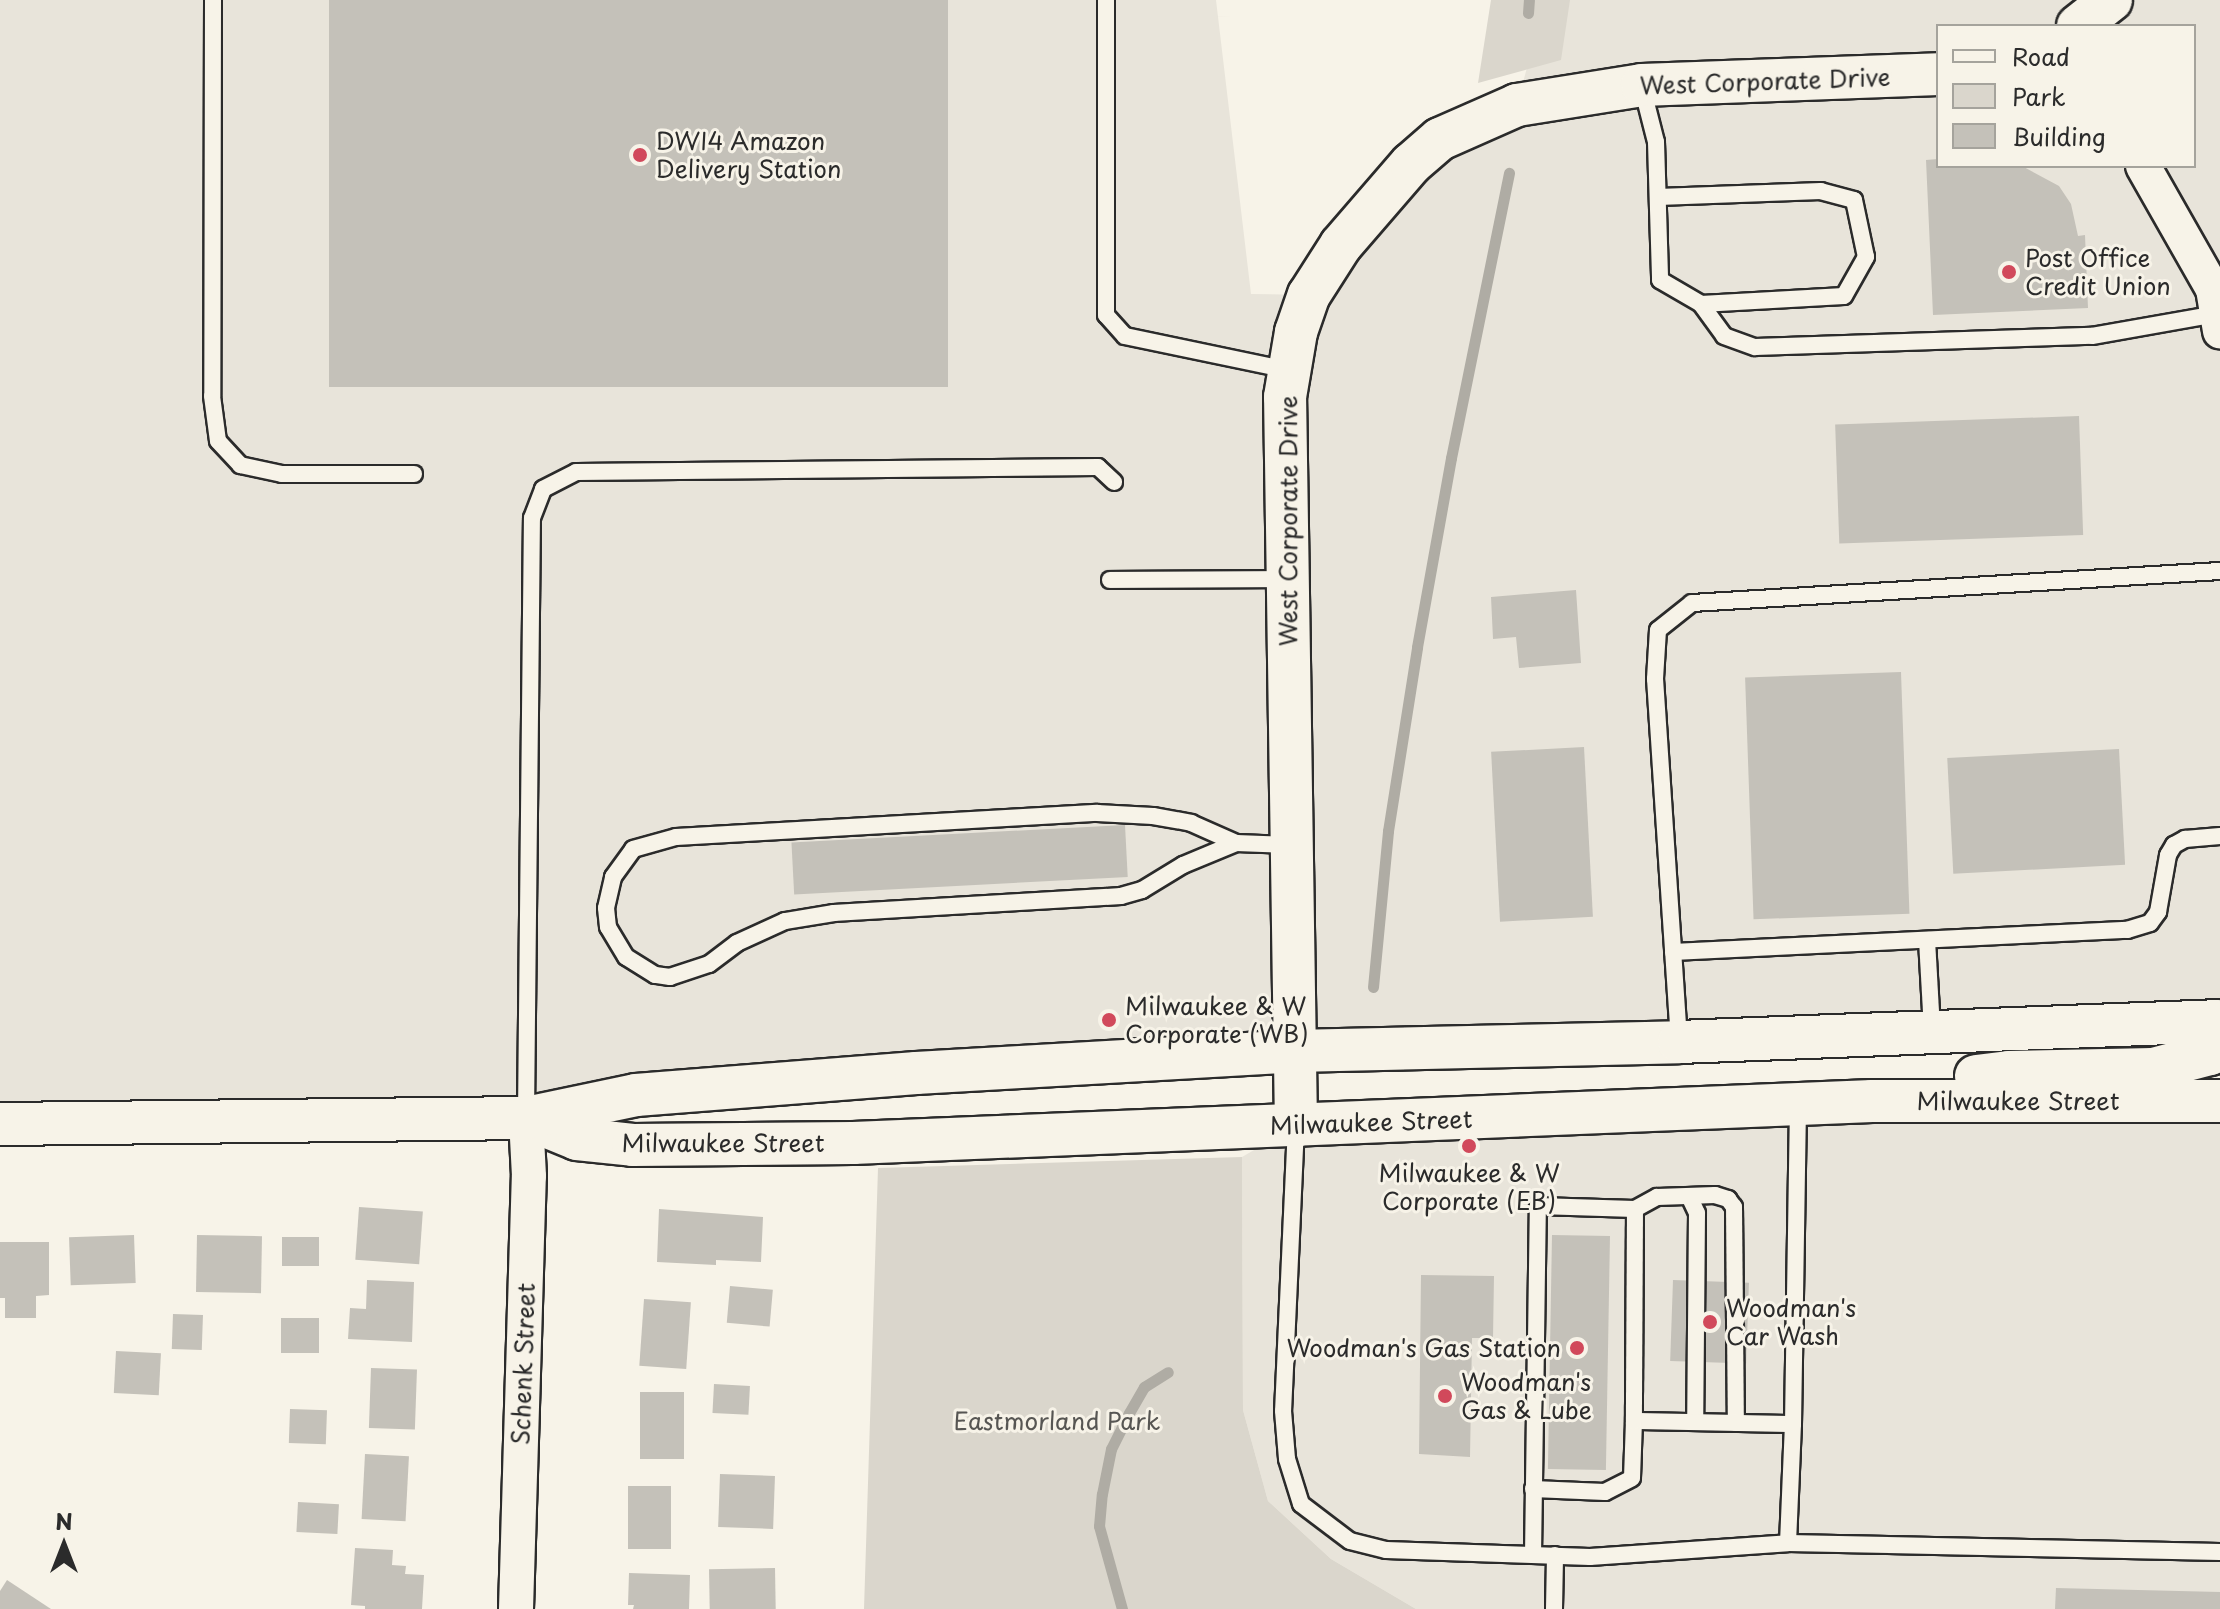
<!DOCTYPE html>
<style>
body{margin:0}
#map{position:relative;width:2220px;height:1609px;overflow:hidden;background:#f7f3e8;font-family:"Playpen Sans",sans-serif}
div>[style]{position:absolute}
.built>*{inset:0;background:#e8e4da}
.green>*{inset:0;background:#dad6cc}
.stream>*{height:11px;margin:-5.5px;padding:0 5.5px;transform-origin:5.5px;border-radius:5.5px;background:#afaca4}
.building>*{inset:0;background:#c4c1b9;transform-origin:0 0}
.roads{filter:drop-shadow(2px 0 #2b2b2b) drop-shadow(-2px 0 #2b2b2b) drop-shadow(0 2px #2b2b2b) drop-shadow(0 -2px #2b2b2b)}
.service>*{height:16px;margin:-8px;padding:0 8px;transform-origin:8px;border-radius:8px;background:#f7f3e8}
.minor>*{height:34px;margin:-17px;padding:0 17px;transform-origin:17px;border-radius:17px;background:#f7f3e8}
.tertiary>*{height:42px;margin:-21px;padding:0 21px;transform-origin:21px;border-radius:21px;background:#f7f3e8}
.dots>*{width:22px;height:22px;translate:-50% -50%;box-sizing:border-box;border:4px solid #f7f3e8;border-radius:50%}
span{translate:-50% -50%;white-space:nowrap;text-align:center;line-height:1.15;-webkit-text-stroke:6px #f7f3e8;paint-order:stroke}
.street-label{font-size:24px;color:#2b2b2b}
.poi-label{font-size:24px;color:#2b2b2b}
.left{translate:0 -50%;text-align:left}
.right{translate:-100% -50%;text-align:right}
.park-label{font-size:24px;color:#575653}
.legend{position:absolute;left:1936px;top:24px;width:260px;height:144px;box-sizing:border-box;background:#f7f3e8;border:2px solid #a5a39c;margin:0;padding:10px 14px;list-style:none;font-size:24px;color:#2b2b2b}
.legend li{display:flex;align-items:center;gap:16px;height:40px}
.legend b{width:40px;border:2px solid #a5a39c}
.north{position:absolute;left:24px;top:1505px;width:80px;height:80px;-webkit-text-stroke:6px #f7f3e8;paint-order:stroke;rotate:0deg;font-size:22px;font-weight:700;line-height:32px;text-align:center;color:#2b2b2b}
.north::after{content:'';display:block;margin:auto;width:28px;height:36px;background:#2b2b2b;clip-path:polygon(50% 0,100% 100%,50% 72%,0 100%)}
</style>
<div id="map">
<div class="built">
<i style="clip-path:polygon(evenodd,0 0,1216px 0,1251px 294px,1308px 295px,1411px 164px,1517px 105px,1545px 0,2220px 0,2220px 1021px,0 1124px,0 0,1938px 26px,2194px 26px,2194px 166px,1938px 166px,1938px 26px)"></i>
<i style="clip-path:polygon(2220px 1102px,2220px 1609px,1416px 1609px,1331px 1559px,1268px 1501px,1243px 1410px,1242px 1157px,1296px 1126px)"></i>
</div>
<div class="green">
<i style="clip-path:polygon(1491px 0,1570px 0,1561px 60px,1478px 83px)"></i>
<i style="clip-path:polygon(1242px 1157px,1243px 1410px,1268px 1501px,1331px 1559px,1416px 1609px,864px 1609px,878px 1168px)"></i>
</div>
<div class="stream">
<i style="left:1528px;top:13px;width:13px;rotate:-86deg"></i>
<i style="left:1373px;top:987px;width:157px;rotate:-84.5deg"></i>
<i style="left:1388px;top:831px;width:186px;rotate:-81deg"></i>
<i style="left:1417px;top:647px;width:192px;rotate:-79.8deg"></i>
<i style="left:1451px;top:458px;width:291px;rotate:-78.5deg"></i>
<i style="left:1122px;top:1609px;width:86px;rotate:-105.5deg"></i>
<i style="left:1099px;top:1526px;width:32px;rotate:-85deg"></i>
<i style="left:1102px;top:1494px;width:46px;rotate:-78.7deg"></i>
<i style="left:1111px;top:1449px;width:40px;rotate:-63.4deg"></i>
<i style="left:1129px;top:1413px;width:30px;rotate:-60deg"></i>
<i style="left:1144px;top:1387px;width:28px;rotate:-32deg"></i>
</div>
<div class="building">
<i style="left:329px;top:0;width:619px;height:387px"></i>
<i style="clip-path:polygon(1938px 159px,1938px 166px,2022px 166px,2059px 186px,2071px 204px,2078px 236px,2085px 235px,2088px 308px,1933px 315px,1926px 160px)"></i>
<i style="left:2079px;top:416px;width:119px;height:244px;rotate:88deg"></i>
<i style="clip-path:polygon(1576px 590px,1581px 663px,1519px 668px,1516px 637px,1493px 639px,1491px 597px)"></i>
<i style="left:1901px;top:672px;width:242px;height:156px;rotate:88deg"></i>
<i style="left:1584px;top:747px;width:170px;height:93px;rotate:87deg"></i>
<i style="left:2119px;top:749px;width:116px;height:172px;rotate:87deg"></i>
<i style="left:1125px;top:825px;width:52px;height:334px;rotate:87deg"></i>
<i style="left:359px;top:1207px;width:64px;height:53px;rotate:4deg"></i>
<i style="clip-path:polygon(659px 1209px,763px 1217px,761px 1262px,716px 1260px,716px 1265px,657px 1262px)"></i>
<i style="left:134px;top:1235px;width:48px;height:65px;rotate:88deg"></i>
<i style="left:197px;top:1235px;width:65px;height:57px;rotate:1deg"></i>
<i style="left:1552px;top:1235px;width:58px;height:234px;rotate:1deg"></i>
<i style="left:282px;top:1237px;width:37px;height:29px"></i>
<i style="clip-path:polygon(0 1242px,49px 1242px,49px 1295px,36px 1296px,36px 1318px,5px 1318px,5px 1298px,0 1298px)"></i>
<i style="clip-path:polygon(1421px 1275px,1494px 1276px,1493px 1338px,1472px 1338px,1470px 1457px,1419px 1454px)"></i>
<i style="clip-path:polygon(367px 1280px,414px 1282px,412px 1342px,348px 1339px,350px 1308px,366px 1309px)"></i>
<i style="left:1673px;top:1280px;width:76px;height:81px;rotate:2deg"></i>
<i style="left:730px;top:1286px;width:43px;height:37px;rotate:5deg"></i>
<i style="left:644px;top:1299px;width:47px;height:67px;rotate:4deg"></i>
<i style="left:173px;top:1314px;width:30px;height:35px;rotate:2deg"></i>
<i style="left:281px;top:1318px;width:38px;height:35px"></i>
<i style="left:116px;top:1351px;width:45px;height:42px;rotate:3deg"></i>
<i style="left:371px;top:1368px;width:46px;height:60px;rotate:2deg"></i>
<i style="left:714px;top:1384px;width:36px;height:29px;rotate:3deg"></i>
<i style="left:640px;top:1392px;width:44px;height:67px"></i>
<i style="left:290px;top:1409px;width:37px;height:34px;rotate:2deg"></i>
<i style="left:365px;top:1454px;width:44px;height:65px;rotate:3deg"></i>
<i style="left:720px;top:1474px;width:55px;height:53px;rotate:2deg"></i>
<i style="left:628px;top:1486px;width:43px;height:63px"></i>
<i style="left:298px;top:1502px;width:41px;height:30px;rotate:3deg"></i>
<i style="clip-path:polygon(355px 1548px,393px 1550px,392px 1565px,406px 1566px,405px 1574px,424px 1575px,422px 1609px,365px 1609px,365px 1606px,351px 1605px)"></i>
<i style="left:775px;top:1568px;width:41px;height:66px;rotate:89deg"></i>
<i style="clip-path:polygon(629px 1573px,690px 1575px,689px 1609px,633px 1609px,634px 1605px,628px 1605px)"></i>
<i style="clip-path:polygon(7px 1580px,51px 1609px,0 1609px,0 1591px)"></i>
<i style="clip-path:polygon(2056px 1588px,2220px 1592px,2220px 1609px,2055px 1609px)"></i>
</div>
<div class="roads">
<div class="service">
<i style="left:213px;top:0;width:396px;rotate:90.1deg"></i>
<i style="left:212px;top:396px;width:45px;rotate:82.4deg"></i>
<i style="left:218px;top:441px;width:33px;rotate:47deg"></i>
<i style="left:240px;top:465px;width:43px;rotate:12.1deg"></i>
<i style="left:282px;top:474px;width:132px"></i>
<i style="left:1106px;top:0;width:315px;rotate:90deg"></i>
<i style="left:1106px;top:315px;width:28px;rotate:48deg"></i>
<i style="left:1125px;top:336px;width:167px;rotate:11.8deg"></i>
<i style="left:1642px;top:87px;width:57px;rotate:75.7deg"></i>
<i style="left:1656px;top:142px;width:138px;rotate:88.3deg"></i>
<i style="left:1660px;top:280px;width:48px;rotate:30.3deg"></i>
<i style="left:1701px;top:304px;width:143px;rotate:-3.2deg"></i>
<i style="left:1844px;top:296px;width:45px;rotate:-60.6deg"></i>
<i style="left:1866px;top:257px;width:58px;rotate:-101.9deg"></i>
<i style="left:1854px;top:200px;width:34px;rotate:-165deg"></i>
<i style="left:1821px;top:191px;width:163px;rotate:177.9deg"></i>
<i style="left:1701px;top:304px;width:39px;rotate:54deg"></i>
<i style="left:1724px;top:336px;width:33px;rotate:20deg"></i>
<i style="left:1755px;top:347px;width:337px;rotate:-1.9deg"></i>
<i style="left:2092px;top:336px;width:127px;rotate:-10deg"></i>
<i style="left:1110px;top:580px;width:177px;rotate:-0.3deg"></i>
<i style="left:1236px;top:843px;width:57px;rotate:157.5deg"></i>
<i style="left:1183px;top:865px;width:48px;rotate:148.6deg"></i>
<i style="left:1142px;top:890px;width:22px;rotate:164deg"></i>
<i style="left:1121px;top:896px;width:288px;rotate:176.6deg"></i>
<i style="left:834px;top:913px;width:50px;rotate:170.7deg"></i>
<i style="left:785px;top:921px;width:53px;rotate:155.4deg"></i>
<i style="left:737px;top:943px;width:35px;rotate:143deg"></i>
<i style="left:709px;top:964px;width:41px;rotate:161.6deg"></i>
<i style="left:670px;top:977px;width:15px;rotate:-172deg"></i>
<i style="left:655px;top:975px;width:34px;rotate:-148deg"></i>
<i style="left:626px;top:957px;width:35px;rotate:-121deg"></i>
<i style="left:608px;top:927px;width:19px;rotate:-96deg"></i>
<i style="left:606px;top:908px;width:32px;rotate:-77deg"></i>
<i style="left:613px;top:877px;width:34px;rotate:-54deg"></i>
<i style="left:633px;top:849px;width:45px;rotate:-15.6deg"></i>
<i style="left:676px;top:837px;width:422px;rotate:-3.3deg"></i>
<i style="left:1097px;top:813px;width:56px;rotate:3.1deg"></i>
<i style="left:1153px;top:816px;width:39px;rotate:10deg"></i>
<i style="left:1191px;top:823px;width:49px;rotate:24deg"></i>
<i style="left:1236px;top:843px;width:54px;rotate:2.1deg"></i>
<i style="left:1927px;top:940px;width:90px;rotate:86.8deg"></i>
<i style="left:1673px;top:952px;width:455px;rotate:-2.8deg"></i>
<i style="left:2127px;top:930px;width:24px;rotate:-17deg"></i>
<i style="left:2150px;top:923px;width:14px;rotate:-54deg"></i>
<i style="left:2158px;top:912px;width:58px;rotate:-80deg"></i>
<i style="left:2168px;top:855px;width:12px;rotate:-59deg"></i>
<i style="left:2174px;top:845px;width:13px;rotate:-29deg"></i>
<i style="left:2185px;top:839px;width:35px;rotate:-5deg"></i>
<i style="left:1679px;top:1040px;width:362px;rotate:-93.8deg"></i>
<i style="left:1655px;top:679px;width:49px;rotate:-86.5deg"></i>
<i style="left:1658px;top:630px;width:43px;rotate:-38.5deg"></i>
<i style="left:1692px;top:603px;width:529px;rotate:-3.47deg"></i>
<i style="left:526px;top:1116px;width:598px;rotate:-89.43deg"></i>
<i style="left:532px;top:518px;width:31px;rotate:-69deg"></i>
<i style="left:543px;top:489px;width:37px;rotate:-27deg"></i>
<i style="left:576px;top:472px;width:522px;rotate:-0.55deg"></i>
<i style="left:1098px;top:467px;width:22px;rotate:43deg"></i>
<i style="left:1296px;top:1126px;width:285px;rotate:92.6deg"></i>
<i style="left:1283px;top:1411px;width:48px;rotate:85.2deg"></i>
<i style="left:1287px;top:1459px;width:47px;rotate:72.7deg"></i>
<i style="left:1301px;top:1504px;width:61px;rotate:37.1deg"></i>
<i style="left:1350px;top:1541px;width:37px;rotate:14deg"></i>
<i style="left:1386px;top:1550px;width:204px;rotate:2deg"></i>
<i style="left:1590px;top:1557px;width:198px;rotate:-4deg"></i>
<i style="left:1788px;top:1543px;width:432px;rotate:1.2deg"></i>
<i style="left:1689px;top:1196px;width:19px;rotate:65deg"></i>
<i style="left:1697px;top:1213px;width:209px;rotate:90.5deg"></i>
<i style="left:1635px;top:1209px;width:25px;rotate:-29deg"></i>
<i style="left:1657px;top:1197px;width:58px;rotate:-2deg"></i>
<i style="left:1715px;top:1195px;width:14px;rotate:17deg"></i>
<i style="left:1728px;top:1199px;width:10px;rotate:53deg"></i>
<i style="left:1734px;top:1207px;width:216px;rotate:89.5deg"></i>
<i style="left:1533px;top:1489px;width:72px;rotate:2.4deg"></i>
<i style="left:1605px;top:1492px;width:30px;rotate:-27deg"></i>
<i style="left:1632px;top:1478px;width:57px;rotate:-88deg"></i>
<i style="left:1634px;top:1421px;width:159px;rotate:1.1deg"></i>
<i style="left:1788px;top:1543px;width:119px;rotate:-87.6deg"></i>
<i style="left:1793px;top:1424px;width:319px;rotate:-89.1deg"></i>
<i style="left:1533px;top:1555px;width:349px;rotate:-89.2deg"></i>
<i style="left:1538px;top:1206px;width:97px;rotate:1.8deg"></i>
<i style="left:1635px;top:1209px;width:212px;rotate:90.3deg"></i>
<i style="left:1554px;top:1609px;width:54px;rotate:-88.9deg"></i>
</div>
<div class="minor">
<i style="left:2143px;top:166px;width:142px;rotate:60.4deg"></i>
<i style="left:2213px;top:289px;width:43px;rotate:80.5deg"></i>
<i style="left:516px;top:1609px;width:433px;rotate:-88.3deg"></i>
<i style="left:529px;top:1176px;width:58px;rotate:-93deg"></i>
</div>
<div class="tertiary">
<i style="left:2078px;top:26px;width:42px;rotate:-38.2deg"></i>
<i style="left:1976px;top:1076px;width:33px;rotate:-7deg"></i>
<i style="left:2009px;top:1072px;width:144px;rotate:-1.2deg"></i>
<i style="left:2153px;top:1069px;width:59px;rotate:-14.7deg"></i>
<i style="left:2210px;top:1054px;width:13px;rotate:-42deg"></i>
<i style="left:526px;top:1118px;width:55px;rotate:22.4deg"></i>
<i style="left:577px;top:1139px;width:56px;rotate:6.1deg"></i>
<i style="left:633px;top:1145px;width:220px;rotate:-0.5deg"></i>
<i style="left:853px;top:1143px;width:1020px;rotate:-2.36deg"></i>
<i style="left:1872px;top:1101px;width:348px"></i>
<i style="left:0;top:1124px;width:526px;rotate:-0.65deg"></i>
<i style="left:526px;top:1118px;width:112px;rotate:-11.8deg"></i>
<i style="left:636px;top:1095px;width:281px;rotate:-4.5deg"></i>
<i style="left:916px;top:1073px;width:379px;rotate:-3.3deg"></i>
<i style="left:1294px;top:1051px;width:385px;rotate:-1.3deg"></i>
<i style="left:1679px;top:1042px;width:541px;rotate:-2.22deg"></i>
<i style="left:1296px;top:1126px;width:729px;rotate:-90.86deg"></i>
<i style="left:1285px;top:397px;width:66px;rotate:-80.4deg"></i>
<i style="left:1296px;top:332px;width:39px;rotate:-71deg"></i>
<i style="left:1309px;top:295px;width:59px;rotate:-57.4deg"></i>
<i style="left:1341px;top:245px;width:107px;rotate:-49.2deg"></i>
<i style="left:1411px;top:164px;width:38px;rotate:-41deg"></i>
<i style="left:1440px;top:139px;width:84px;rotate:-23.8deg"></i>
<i style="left:1517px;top:105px;width:127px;rotate:-9.1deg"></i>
<i style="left:1642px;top:85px;width:296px;rotate:-2.1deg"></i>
</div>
</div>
<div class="dots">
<i style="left:640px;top:155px;background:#d1495b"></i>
<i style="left:2009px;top:272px;background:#d1495b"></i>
<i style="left:1109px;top:1020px;background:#d1495b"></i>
<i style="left:1469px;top:1146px;background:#d1495b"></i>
<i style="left:1710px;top:1322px;background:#d1495b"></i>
<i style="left:1577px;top:1348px;background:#d1495b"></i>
<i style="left:1445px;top:1396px;background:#d1495b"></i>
</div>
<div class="street-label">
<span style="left:1765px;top:81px;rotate:-2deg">West Corporate Drive</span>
<span style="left:1288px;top:521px;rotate:-90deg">West Corporate Drive</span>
<span style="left:2018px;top:1101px">Milwaukee Street</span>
<span style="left:1371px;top:1122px;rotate:-2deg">Milwaukee Street</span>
<span style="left:723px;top:1143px">Milwaukee Street</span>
<span style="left:523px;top:1364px;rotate:-88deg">Schenk Street</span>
</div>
<div class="poi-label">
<span class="left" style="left:656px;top:155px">DWI4 Amazon<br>Delivery Station</span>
<span class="left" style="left:2025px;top:272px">Post Office<br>Credit Union</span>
<span class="left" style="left:1125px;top:1020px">Milwaukee &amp; W<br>Corporate (WB)</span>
<span style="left:1469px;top:1187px">Milwaukee &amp; W<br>Corporate (EB)</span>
<span class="left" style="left:1726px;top:1322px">Woodman's<br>Car Wash</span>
<span class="right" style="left:1561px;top:1348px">Woodman's Gas Station</span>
<span class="left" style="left:1461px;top:1396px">Woodman's<br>Gas &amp; Lube</span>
</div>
<div class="park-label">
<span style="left:1057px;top:1421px">Eastmorland Park</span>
</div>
<ul class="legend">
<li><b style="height:10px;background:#f7f3e8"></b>Road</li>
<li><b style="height:22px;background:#dad6cc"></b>Park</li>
<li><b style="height:22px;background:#c4c1b9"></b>Building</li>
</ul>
<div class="north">N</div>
</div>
